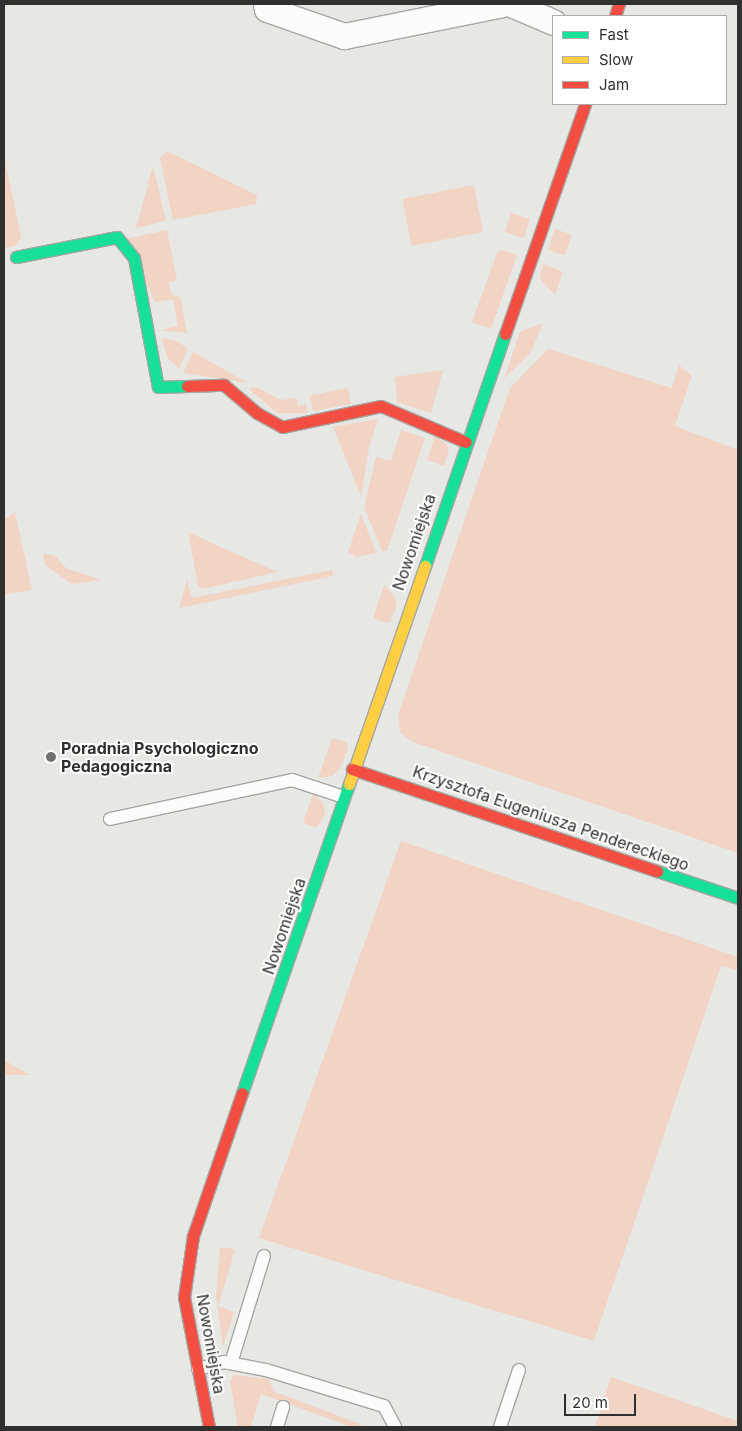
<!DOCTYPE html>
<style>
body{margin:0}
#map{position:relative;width:742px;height:1431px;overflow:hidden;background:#e7e8e4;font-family:Inter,sans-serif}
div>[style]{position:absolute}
.green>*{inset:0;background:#f1d4c3;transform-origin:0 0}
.roads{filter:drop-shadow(1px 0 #a5a5a3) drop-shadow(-1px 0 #a5a5a3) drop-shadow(0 1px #a5a5a3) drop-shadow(0 -1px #a5a5a3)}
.lane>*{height:12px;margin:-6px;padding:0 6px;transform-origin:6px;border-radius:6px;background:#fbfcfb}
.street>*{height:25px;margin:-12.5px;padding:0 12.5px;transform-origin:12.5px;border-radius:12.5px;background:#fbfcfb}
.fast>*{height:11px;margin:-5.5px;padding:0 5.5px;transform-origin:5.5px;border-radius:5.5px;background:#16e098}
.slow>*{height:11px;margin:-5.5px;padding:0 5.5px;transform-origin:5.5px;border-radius:5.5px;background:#ffcf43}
.jam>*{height:11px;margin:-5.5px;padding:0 5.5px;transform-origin:5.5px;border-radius:5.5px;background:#f24e42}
.dots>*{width:14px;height:14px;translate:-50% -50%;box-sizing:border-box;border:2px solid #fffffe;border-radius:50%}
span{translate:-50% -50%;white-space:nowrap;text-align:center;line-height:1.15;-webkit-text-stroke:4px #fffffe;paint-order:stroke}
.street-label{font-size:16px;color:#30312e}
.poi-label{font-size:16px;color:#30312e;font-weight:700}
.left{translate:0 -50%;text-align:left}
.frame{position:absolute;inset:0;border:5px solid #30312e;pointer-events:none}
.legend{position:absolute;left:552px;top:15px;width:175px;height:90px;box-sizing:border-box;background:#fffffe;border:1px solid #acadab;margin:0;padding:6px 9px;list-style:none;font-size:15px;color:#30312e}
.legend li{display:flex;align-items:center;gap:10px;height:25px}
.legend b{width:25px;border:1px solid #acadab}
.scale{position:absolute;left:564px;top:1394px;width:72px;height:22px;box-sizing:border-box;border:2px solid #30312e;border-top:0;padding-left:6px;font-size:15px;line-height:18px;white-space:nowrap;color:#30312e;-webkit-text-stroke:4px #fffffe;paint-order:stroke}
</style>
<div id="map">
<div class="green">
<i style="clip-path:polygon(167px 151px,257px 195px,256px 204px,173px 220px,160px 158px)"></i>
<i style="clip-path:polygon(4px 156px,21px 237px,15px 246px,4px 248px)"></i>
<i style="clip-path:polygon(153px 166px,166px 221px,136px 228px)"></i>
<i style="left:474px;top:185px;width:48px;height:73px;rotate:79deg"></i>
<i style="left:511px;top:213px;width:20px;height:20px;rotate:18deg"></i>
<i style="left:555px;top:229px;width:18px;height:22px;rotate:19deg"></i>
<i style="clip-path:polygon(167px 230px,177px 280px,169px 282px,172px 295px,180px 297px,187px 333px,160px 330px,178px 326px,173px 299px,155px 302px,126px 239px)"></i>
<i style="clip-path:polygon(502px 250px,517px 255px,491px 329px,472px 322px,497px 253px)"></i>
<i style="clip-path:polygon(543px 264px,563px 272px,555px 295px,540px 279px)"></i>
<i style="clip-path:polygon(543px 323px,531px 352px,504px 379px,520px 332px)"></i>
<i style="clip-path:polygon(162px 338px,177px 341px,188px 349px,179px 369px,167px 357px)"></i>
<i style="clip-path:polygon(548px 349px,672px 388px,679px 365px,692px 376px,675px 426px,738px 450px,738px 853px,413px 742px,400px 733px,398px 715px,507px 396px,511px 387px)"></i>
<i style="clip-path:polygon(193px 352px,248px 383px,183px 373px)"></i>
<i style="clip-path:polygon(443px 370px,431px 413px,397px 402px,395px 377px)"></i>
<i style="clip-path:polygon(256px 387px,281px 400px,297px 398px,298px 406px,306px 404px,308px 413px,277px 413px,249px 389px)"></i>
<i style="left:348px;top:388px;width:16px;height:39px;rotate:79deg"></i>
<i style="clip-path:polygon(378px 419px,369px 448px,361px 497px,333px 427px)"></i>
<i style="clip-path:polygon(401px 430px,425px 438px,387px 551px,382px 551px,364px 507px,376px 457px,391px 461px)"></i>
<i style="clip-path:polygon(435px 436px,447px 445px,449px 450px,444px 466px,427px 460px)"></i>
<i style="clip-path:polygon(15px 512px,32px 590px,4px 594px,4px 520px)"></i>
<i style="clip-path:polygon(361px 513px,376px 553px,356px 557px,348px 552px)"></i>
<i style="clip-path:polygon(188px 532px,234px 553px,278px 572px,202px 589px,198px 585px)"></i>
<i style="clip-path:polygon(43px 554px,54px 555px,66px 568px,101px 580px,72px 584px,45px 565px)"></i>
<i style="clip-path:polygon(332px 570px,333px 576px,179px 608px,187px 580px,192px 598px)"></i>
<i style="clip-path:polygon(384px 585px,393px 594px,397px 605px,391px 621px,387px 623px,373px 618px)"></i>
<i style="clip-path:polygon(332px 738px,347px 742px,348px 748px,340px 769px,332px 776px,318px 778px)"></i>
<i style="clip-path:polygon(313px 793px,323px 803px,325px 815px,316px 828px,303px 823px)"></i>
<i style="clip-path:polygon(401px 841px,738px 957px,738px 970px,721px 966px,594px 1341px,259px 1238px)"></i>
<i style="clip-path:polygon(4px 1060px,30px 1075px,4px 1075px)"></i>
<i style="clip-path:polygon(224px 1247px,235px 1250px,218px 1306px,234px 1312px,223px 1347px,216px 1296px,220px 1248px)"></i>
<i style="clip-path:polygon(234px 1375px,269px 1379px,273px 1391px,363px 1425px,352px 1427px,261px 1394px,251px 1427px,238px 1427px,230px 1381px)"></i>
<i style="clip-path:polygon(611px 1377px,738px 1421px,738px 1427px,595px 1427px)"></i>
</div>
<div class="roads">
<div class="lane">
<i style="left:110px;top:819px;width:186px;rotate:-12.1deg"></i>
<i style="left:292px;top:780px;width:55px;rotate:18.1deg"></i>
<i style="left:231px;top:1363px;width:112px;rotate:-72.9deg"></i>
<i style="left:198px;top:1369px;width:27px;rotate:-15deg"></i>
<i style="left:224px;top:1362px;width:43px;rotate:10.8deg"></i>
<i style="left:266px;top:1370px;width:123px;rotate:17deg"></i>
<i style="left:384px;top:1406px;width:24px;rotate:62deg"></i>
<i style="left:277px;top:1427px;width:21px;rotate:-73deg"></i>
<i style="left:500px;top:1427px;width:60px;rotate:-71.6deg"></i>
</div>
<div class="street">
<i style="left:266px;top:4px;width:5px;rotate:79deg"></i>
<i style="left:267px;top:9px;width:82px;rotate:19.3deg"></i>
<i style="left:344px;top:36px;width:161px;rotate:-11.4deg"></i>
<i style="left:511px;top:4px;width:46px;rotate:23.2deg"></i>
</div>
<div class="fast">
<i style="left:16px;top:257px;width:103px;rotate:-11.2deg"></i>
<i style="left:117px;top:237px;width:27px;rotate:51deg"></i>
<i style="left:134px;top:258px;width:131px;rotate:79.5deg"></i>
<i style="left:158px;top:387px;width:29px;rotate:-2deg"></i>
<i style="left:425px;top:566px;width:245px;rotate:-71deg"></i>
<i style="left:657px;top:871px;width:85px;rotate:18.4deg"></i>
<i style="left:242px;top:1093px;width:327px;rotate:-70.9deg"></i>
</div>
<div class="slow">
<i style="left:349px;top:784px;width:231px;rotate:-70.8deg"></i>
</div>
<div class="jam">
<i style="left:615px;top:16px;width:13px;rotate:-72deg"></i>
<i style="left:505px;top:334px;width:244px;rotate:-70.8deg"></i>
<i style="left:187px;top:386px;width:37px;rotate:-2deg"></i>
<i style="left:224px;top:385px;width:43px;rotate:40.3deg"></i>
<i style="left:257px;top:413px;width:29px;rotate:29deg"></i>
<i style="left:282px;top:427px;width:101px;rotate:-12deg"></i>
<i style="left:381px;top:406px;width:92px;rotate:23deg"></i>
<i style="left:352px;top:769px;width:322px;rotate:18.5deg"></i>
<i style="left:209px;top:1427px;width:132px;rotate:-100.9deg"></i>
<i style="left:184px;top:1297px;width:62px;rotate:-81.6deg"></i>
<i style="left:193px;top:1236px;width:151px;rotate:-71.1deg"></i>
</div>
</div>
<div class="dots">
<i style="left:51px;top:757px;background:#70716e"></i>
</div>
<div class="street-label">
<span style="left:414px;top:542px;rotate:-71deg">Nowomiejska</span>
<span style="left:551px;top:818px;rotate:19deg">Krzysztofa Eugeniusza Pendereckiego</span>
<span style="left:284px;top:926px;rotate:-71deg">Nowomiejska</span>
<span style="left:211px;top:1344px;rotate:80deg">Nowomiejska</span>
</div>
<div class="poi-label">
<span class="left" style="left:61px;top:757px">Poradnia Psychologiczno<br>Pedagogiczna</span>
</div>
<div class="frame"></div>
<ul class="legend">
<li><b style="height:6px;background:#16e098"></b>Fast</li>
<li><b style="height:6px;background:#ffcf43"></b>Slow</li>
<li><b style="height:6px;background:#f24e42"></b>Jam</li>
</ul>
<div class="scale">20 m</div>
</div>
